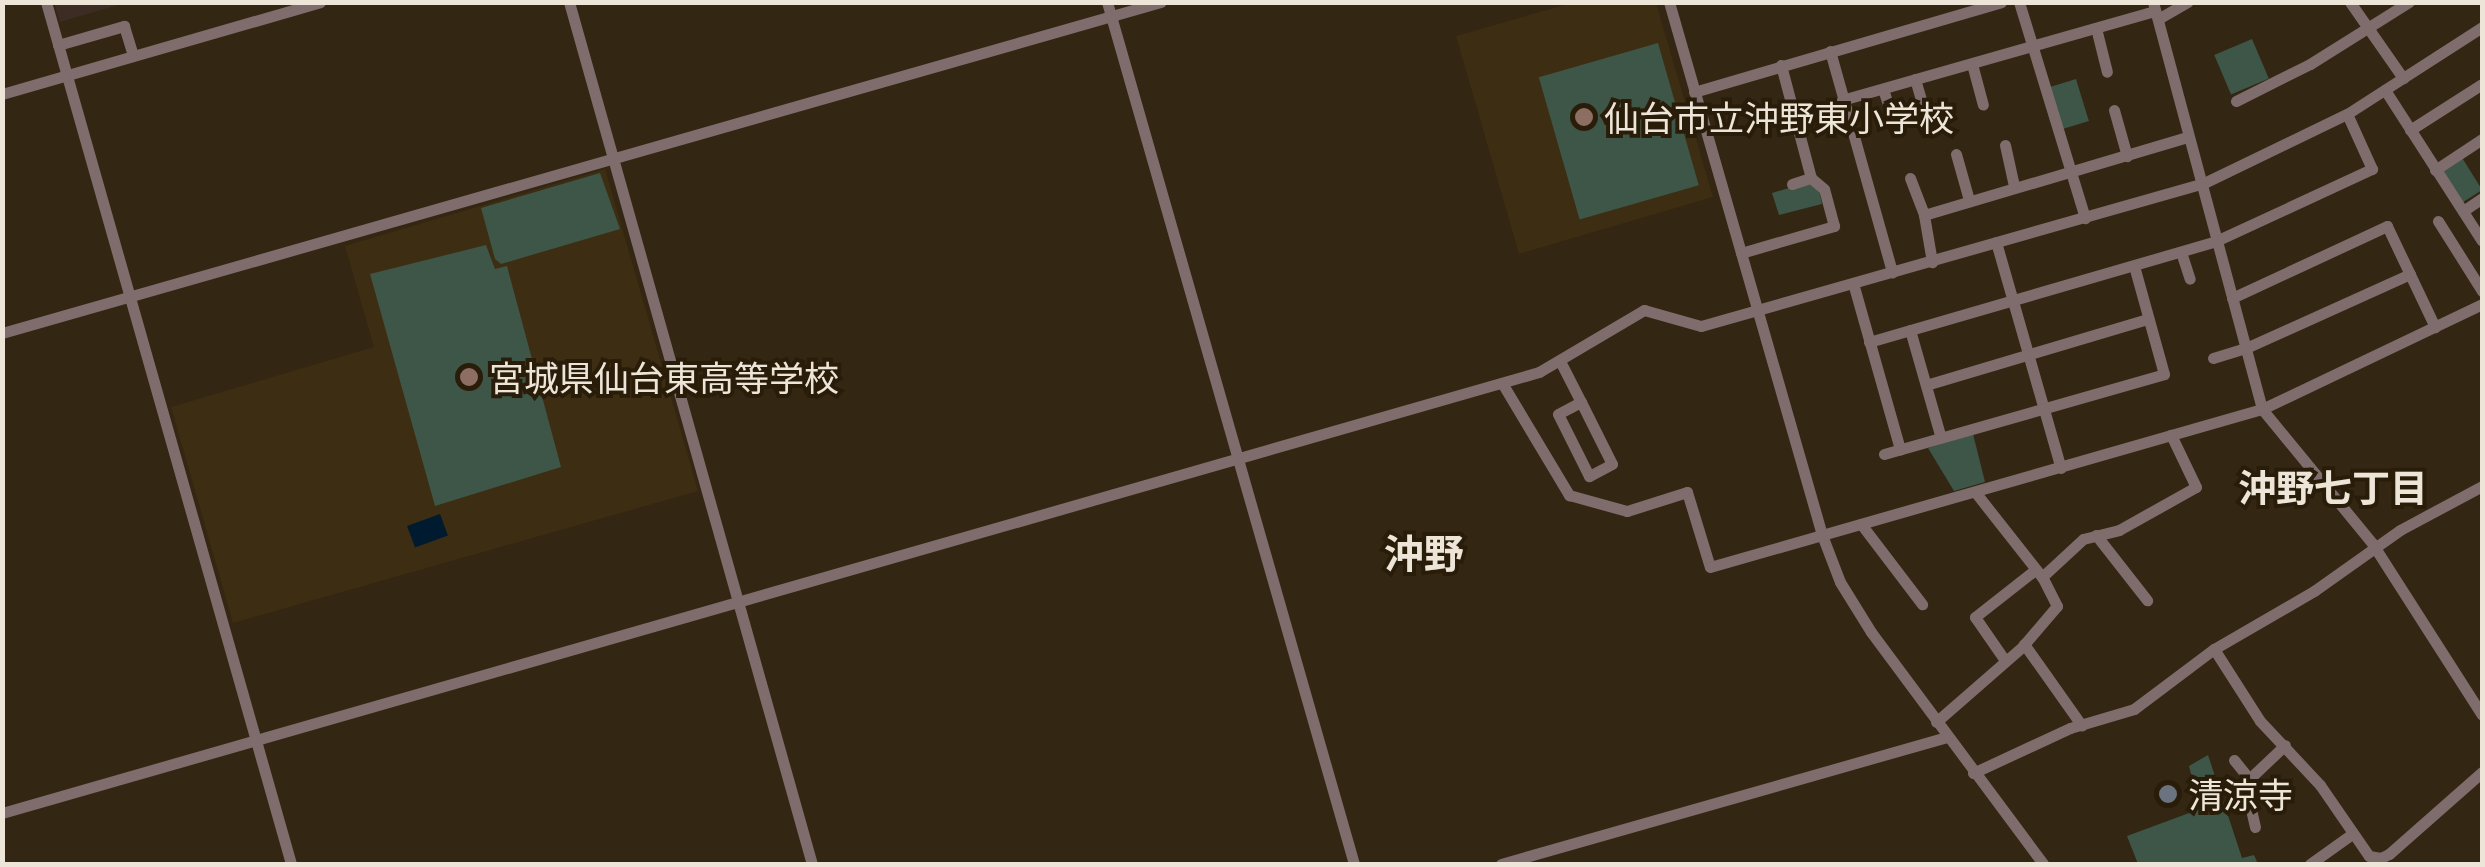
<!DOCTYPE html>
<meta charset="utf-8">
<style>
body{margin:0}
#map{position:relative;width:2485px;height:867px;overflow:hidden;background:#332612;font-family:"Exo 2","Noto Sans JP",sans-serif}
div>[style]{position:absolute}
.commercial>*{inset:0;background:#3d2c23}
.built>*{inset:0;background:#3d2d12}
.green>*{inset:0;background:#3e5647;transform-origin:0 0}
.water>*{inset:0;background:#001a2f;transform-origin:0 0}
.minor>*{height:11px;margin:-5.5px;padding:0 5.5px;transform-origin:5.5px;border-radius:5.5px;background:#7f6c6d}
.dots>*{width:28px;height:28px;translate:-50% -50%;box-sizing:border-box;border:5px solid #291d09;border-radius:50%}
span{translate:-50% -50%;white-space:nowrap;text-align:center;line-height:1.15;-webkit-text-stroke:8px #291d09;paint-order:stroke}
.poi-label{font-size:35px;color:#ede5d8}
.left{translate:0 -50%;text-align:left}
.neighbourhood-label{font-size:38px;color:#ede5d8;font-weight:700}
.quarter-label{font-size:40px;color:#ede5d8;font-weight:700}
.frame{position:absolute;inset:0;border:5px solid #ede5d8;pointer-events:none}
</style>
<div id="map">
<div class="commercial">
<i style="clip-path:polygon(54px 3px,54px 2px,125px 3px,60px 22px)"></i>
</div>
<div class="built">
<i style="clip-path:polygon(1571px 3px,1656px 3px,1713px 197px,1519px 254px,1456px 36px)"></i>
<i style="clip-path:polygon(605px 169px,698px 491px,233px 623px,171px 407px,374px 347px,345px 246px)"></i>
</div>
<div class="green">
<i style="left:2252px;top:39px;width:43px;height:41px;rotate:67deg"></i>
<i style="left:1658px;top:43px;width:148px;height:124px;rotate:74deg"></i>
<i style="left:2076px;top:79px;width:44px;height:29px;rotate:73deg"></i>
<i style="left:2461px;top:156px;width:40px;height:25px;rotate:58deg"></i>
<i style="clip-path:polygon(600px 173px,620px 229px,501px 264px,495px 259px,481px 208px)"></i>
<i style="clip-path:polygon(1809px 182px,1819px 190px,1822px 204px,1779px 215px,1772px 193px)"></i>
<i style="clip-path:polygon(486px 245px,495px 269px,507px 266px,561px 467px,435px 506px,370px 274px)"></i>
<i style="clip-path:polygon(1973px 434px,1985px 482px,1954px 491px,1928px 448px)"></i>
<i style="clip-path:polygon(2208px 755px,2242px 858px,2254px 855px,2258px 864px,2138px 864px,2127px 836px,2200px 809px,2189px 766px)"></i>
</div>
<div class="water">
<i style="left:440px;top:514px;width:23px;height:35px;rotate:70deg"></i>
</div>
<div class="minor">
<i style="left:46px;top:2px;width:896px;rotate:74.13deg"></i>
<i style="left:569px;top:2px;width:896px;rotate:74.26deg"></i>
<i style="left:1107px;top:2px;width:897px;rotate:74.01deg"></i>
<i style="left:1669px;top:2px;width:555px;rotate:73.98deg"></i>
<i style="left:1822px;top:535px;width:50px;rotate:69deg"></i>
<i style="left:1840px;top:582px;width:59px;rotate:58.2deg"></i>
<i style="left:1871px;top:632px;width:289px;rotate:53.4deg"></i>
<i style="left:2019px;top:2px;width:226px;rotate:73deg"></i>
<i style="left:2153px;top:2px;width:421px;rotate:75deg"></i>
<i style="left:2262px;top:409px;width:173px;rotate:50.6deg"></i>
<i style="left:2372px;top:543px;width:204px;rotate:57.4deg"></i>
<i style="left:2350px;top:2px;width:93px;rotate:55.1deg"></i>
<i style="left:2158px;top:19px;width:34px;rotate:-30deg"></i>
<i style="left:2096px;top:28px;width:45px;rotate:76deg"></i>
<i style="left:58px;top:45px;width:69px;rotate:-16.1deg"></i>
<i style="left:124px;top:26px;width:31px;rotate:73deg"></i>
<i style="left:1830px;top:51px;width:230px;rotate:74.3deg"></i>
<i style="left:1972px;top:64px;width:42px;rotate:75deg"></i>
<i style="left:1915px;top:79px;width:43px;rotate:73.7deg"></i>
<i style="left:1883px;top:89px;width:33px;rotate:72deg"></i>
<i style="left:2385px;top:90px;width:179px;rotate:57.3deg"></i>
<i style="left:1694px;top:92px;width:320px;rotate:-16.3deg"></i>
<i style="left:2px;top:94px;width:331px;rotate:-16.1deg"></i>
<i style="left:1842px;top:100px;width:325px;rotate:-15.9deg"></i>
<i style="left:2236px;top:101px;width:83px;rotate:-26.6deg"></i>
<i style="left:2310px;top:64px;width:117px;rotate:-32.1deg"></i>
<i style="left:2114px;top:110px;width:48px;rotate:74.2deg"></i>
<i style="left:2410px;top:130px;width:85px;rotate:-32.6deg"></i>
<i style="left:2005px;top:145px;width:42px;rotate:77.6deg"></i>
<i style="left:1956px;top:154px;width:48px;rotate:74.2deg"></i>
<i style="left:2435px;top:170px;width:56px;rotate:-33.4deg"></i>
<i style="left:1910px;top:178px;width:40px;rotate:69deg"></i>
<i style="left:1924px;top:215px;width:48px;rotate:80.3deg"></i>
<i style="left:1792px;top:184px;width:20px;rotate:-18deg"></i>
<i style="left:2463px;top:211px;width:23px;rotate:-34deg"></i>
<i style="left:1924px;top:215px;width:275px;rotate:-16.5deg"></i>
<i style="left:2438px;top:221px;width:83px;rotate:57.8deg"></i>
<i style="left:1996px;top:242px;width:235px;rotate:74deg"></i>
<i style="left:2181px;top:252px;width:28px;rotate:72deg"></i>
<i style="left:1741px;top:253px;width:97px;rotate:-16.2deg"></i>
<i style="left:1834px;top:226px;width:38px;rotate:-105deg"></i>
<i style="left:1824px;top:189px;width:17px;rotate:-140deg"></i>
<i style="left:1811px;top:178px;width:117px;rotate:-104.9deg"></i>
<i style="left:1853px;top:283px;width:173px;rotate:74.2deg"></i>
<i style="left:2232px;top:298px;width:171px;rotate:-24.9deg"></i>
<i style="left:2387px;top:226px;width:112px;rotate:64.6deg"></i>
<i style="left:1910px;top:330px;width:112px;rotate:74deg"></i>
<i style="left:2px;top:333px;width:1205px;rotate:-15.94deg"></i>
<i style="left:1869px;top:342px;width:361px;rotate:-16.2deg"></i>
<i style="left:2216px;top:241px;width:172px;rotate:-24.8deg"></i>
<i style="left:2372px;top:169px;width:60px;rotate:-114.4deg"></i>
<i style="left:2213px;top:358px;width:34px;rotate:-17deg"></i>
<i style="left:2246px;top:348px;width:180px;rotate:-24.3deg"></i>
<i style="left:1560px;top:361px;width:46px;rotate:62.9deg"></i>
<i style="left:1581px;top:402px;width:69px;rotate:63.4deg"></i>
<i style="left:1612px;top:464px;width:26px;rotate:152deg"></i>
<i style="left:1589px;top:476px;width:69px;rotate:-116.6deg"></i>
<i style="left:1558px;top:414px;width:26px;rotate:-28deg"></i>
<i style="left:1502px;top:383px;width:131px;rotate:59.1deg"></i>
<i style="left:1569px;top:495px;width:60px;rotate:15.4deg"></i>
<i style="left:1627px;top:511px;width:63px;rotate:-17.6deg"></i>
<i style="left:1687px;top:492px;width:78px;rotate:73deg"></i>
<i style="left:1710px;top:567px;width:574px;rotate:-15.97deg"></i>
<i style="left:2262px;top:409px;width:244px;rotate:-25.5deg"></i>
<i style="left:1926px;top:385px;width:232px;rotate:-16.6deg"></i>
<i style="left:1884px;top:454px;width:291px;rotate:-15.9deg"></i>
<i style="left:2164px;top:374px;width:112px;rotate:-105.5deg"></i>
<i style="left:1861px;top:524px;width:101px;rotate:52.7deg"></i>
<i style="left:2096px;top:535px;width:83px;rotate:51.9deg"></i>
<i style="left:2042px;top:577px;width:56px;rotate:-42.8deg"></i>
<i style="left:2083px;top:539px;width:37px;rotate:-14deg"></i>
<i style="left:2119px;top:530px;width:88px;rotate:-29.2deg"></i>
<i style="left:2196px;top:487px;width:58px;rotate:-115.7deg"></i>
<i style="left:2024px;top:644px;width:100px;rotate:54.7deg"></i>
<i style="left:2214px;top:649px;width:85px;rotate:57.4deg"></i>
<i style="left:2260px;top:721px;width:88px;rotate:46.8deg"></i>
<i style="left:2320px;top:785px;width:86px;rotate:55.4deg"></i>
<i style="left:2369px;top:856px;width:12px;rotate:9deg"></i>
<i style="left:2381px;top:858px;width:9px;rotate:-27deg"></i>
<i style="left:2389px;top:854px;width:124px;rotate:-41.4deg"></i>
<i style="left:2004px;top:659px;width:51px;rotate:-124.6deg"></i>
<i style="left:1975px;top:617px;width:76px;rotate:-38.1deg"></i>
<i style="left:1936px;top:722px;width:114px;rotate:-41.1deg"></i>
<i style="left:2022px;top:647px;width:54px;rotate:-49.5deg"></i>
<i style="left:2057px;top:606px;width:33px;rotate:-117deg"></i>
<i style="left:2042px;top:577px;width:107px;rotate:-128.2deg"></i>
<i style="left:2234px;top:760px;width:22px;rotate:51deg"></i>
<i style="left:1973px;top:773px;width:107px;rotate:-24.9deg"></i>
<i style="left:2070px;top:728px;width:67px;rotate:-16.5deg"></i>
<i style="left:2134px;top:709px;width:100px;rotate:-36.9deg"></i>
<i style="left:2214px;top:649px;width:116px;rotate:-30.1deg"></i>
<i style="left:2314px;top:591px;width:105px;rotate:-35.3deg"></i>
<i style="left:2400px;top:530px;width:93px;rotate:-28.2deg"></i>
<i style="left:2px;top:813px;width:1599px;rotate:-16.01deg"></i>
<i style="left:1539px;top:372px;width:122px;rotate:-30.6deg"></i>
<i style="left:1644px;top:310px;width:59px;rotate:15.7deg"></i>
<i style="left:1701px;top:326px;width:523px;rotate:-15.87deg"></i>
<i style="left:2204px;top:183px;width:159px;rotate:-25.8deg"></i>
<i style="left:2347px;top:114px;width:161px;rotate:-32.8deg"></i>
<i style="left:2255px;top:827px;width:45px;rotate:-102.8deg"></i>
<i style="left:2245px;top:783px;width:55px;rotate:-43.5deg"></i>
<i style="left:1501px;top:864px;width:464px;rotate:-15.9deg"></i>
<i style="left:2310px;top:864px;width:52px;rotate:-35.5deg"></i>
</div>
<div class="dots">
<i style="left:1584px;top:117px;background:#8d6e63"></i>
<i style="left:469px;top:377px;background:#8d6e63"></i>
<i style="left:2168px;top:794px;background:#6b7280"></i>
</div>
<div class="poi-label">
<span class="left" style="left:1604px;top:117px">仙台市立沖野東小学校</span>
<span class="left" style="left:489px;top:377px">宮城県仙台東高等学校</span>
<span class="left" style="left:2188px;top:794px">清涼寺</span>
</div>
<div class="neighbourhood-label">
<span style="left:2333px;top:488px">沖野七丁目</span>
</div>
<div class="quarter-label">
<span style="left:1424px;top:552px">沖野</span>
</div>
<div class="frame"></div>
</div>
